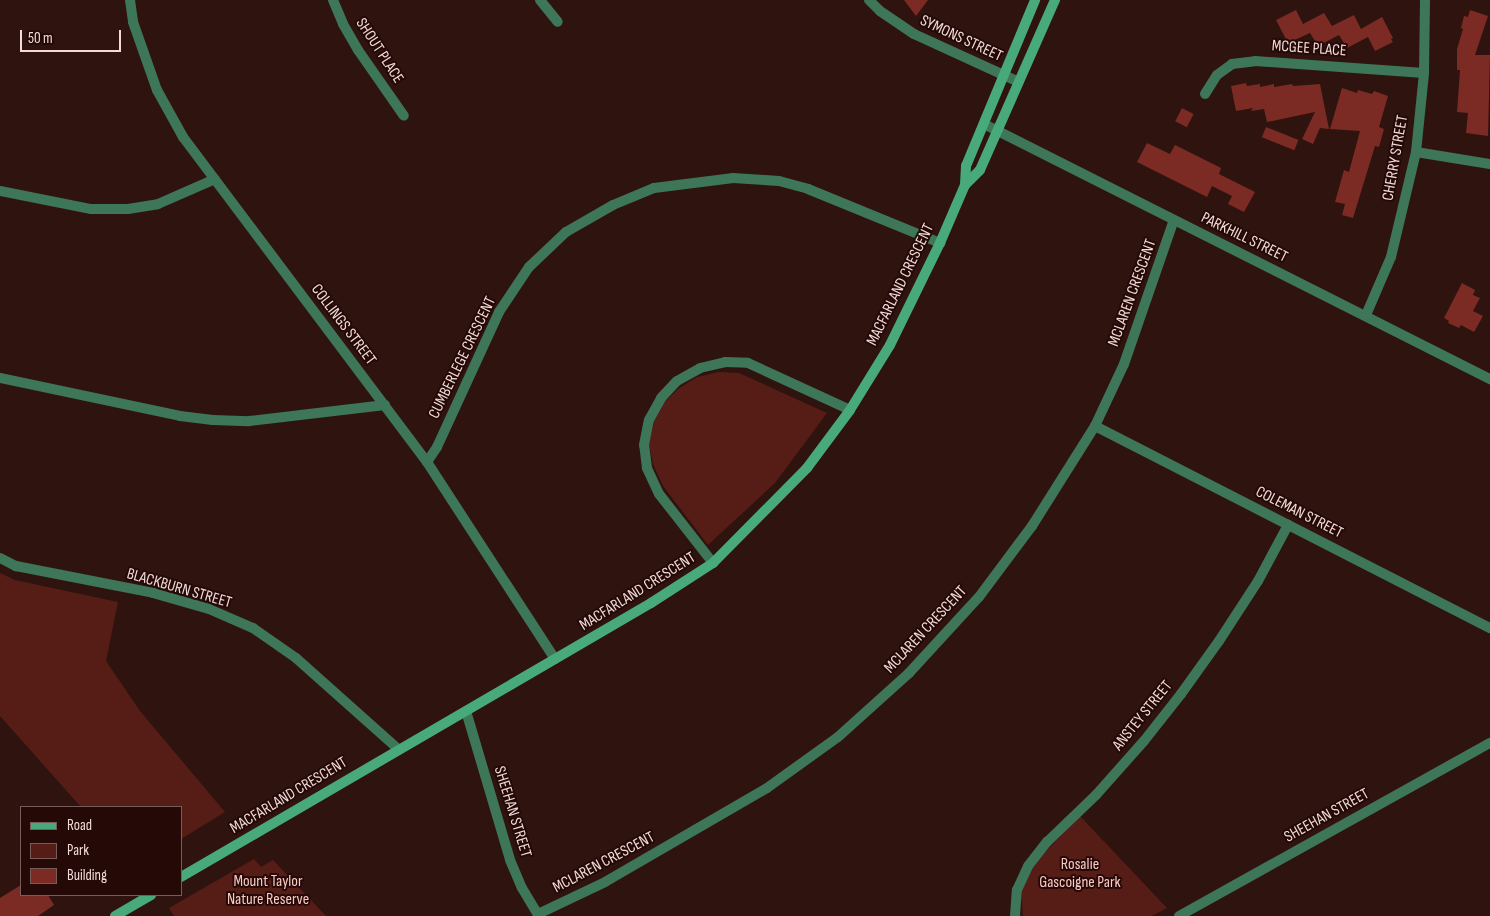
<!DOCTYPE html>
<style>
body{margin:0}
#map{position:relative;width:1490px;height:916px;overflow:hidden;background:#2f130f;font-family:"Sofia Sans Condensed",sans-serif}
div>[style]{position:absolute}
.green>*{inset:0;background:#561c16}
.building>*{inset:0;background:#7b2b23;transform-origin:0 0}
.street>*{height:10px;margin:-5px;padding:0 5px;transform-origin:5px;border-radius:5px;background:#3d7658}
.secondary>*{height:10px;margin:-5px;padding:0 5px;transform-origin:5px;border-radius:5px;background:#48aa7b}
span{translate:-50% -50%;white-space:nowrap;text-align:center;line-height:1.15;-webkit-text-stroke:4px #240907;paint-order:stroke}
.street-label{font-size:16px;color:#f1dcd9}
.park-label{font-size:16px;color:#fbcac3}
.legend{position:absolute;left:20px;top:806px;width:162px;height:90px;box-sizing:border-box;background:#240907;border:1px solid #765d5b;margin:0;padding:6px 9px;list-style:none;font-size:15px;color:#f1dcd9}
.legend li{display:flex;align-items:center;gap:10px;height:25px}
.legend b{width:25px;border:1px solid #765d5b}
.scale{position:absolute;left:20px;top:30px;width:101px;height:22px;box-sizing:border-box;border:2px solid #f1dcd9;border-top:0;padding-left:6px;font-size:15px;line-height:18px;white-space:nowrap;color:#f1dcd9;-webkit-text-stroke:4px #240907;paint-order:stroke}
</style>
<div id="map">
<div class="green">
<i style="clip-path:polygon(719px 372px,739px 373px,827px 413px,775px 483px,708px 545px,663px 486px,653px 464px,649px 443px,654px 422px,664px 403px,678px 389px,697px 377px)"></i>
<i style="clip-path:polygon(0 573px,15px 580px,118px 602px,106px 661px,140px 711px,225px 812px,181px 839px,181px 807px,81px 807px,0 716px)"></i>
<i style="clip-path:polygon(1080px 816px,1167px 908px,1152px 916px,1023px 916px,1021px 893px,1030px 868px)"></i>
<i style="clip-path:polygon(254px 859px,261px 867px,273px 860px,326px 916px,174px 916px,169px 908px)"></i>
</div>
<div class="building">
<i style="clip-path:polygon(904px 0,928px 0,916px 16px)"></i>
<i style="clip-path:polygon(1296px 10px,1303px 24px,1324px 13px,1332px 26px,1354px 15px,1361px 29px,1382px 17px,1393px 38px,1391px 39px,1393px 42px,1375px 51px,1368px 37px,1347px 48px,1339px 35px,1318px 46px,1310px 33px,1288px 43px,1276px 20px)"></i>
<i style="clip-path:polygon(1470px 10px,1488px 16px,1475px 55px,1490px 55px,1488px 136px,1466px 133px,1468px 113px,1457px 112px,1460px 70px,1457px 70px,1457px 49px,1463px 29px,1461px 28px,1464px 16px,1468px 17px)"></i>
<i style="clip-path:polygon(1246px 83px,1247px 86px,1260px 84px,1260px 87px,1274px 84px,1274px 87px,1292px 84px,1293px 86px,1320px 84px,1329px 129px,1320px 128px,1313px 144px,1302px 139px,1315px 112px,1267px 122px,1264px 109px,1251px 111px,1253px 108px,1236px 111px,1231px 86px)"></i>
<i style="clip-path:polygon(1342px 88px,1357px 93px,1358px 90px,1372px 94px,1374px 91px,1388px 96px,1379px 127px,1384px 129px,1379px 147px,1375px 146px,1353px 218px,1342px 215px,1345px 204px,1335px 202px,1344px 170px,1349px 172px,1360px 131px,1330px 129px)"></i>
<i style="left:1182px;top:108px;width:13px;height:15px;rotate:27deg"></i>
<i style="left:1266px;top:127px;width:35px;height:11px;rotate:22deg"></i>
<i style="clip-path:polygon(1147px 143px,1170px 154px,1175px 145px,1221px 168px,1219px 174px,1255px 192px,1244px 212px,1228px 204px,1232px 196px,1212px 186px,1207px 197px,1137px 162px)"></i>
<i style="clip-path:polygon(1462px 283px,1475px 290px,1473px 295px,1480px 298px,1473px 311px,1483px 316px,1474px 332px,1461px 325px,1459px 328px,1448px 323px,1449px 321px,1444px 318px)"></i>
<i style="clip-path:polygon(21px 885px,21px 895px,48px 895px,54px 905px,38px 916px,0 916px,0 898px)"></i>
</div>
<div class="street">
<i style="left:130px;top:0;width:22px;rotate:82deg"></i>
<i style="left:133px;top:22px;width:72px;rotate:70.6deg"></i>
<i style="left:157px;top:90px;width:54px;rotate:61deg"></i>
<i style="left:183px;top:137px;width:406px;rotate:53.1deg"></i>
<i style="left:427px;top:462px;width:235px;rotate:57deg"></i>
<i style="left:333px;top:0;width:26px;rotate:67deg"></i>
<i style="left:343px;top:24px;width:30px;rotate:60deg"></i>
<i style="left:358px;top:50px;width:80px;rotate:55.1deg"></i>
<i style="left:540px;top:0;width:28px;rotate:51deg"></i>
<i style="left:869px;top:0;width:16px;rotate:45deg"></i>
<i style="left:880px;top:11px;width:41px;rotate:34.1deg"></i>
<i style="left:914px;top:34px;width:115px;rotate:24.6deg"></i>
<i style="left:1205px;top:94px;width:22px;rotate:-58deg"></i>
<i style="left:1217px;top:75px;width:19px;rotate:-36deg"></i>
<i style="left:1232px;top:64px;width:23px;rotate:-7deg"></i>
<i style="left:1255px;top:61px;width:169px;rotate:4.1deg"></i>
<i style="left:984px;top:124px;width:567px;rotate:26.75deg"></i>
<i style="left:1416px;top:152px;width:75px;rotate:9.2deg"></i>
<i style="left:0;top:191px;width:93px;rotate:11.2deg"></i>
<i style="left:91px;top:209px;width:37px"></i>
<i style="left:128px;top:209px;width:30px;rotate:-9deg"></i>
<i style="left:158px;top:204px;width:62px;rotate:-23.7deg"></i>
<i style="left:1366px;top:315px;width:63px;rotate:-66.7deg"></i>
<i style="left:1391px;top:257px;width:108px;rotate:-76.6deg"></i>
<i style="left:1416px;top:152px;width:79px;rotate:-84.2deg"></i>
<i style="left:1424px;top:73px;width:73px;rotate:-89.2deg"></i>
<i style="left:0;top:378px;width:184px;rotate:11.9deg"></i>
<i style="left:180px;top:416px;width:33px;rotate:7deg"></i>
<i style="left:213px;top:420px;width:36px;rotate:2deg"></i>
<i style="left:249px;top:421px;width:137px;rotate:-6.7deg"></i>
<i style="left:1095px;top:426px;width:444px;rotate:27.1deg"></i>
<i style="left:427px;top:462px;width:18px;rotate:-56deg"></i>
<i style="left:437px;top:447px;width:149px;rotate:-65.3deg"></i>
<i style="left:499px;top:312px;width:54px;rotate:-56.3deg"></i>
<i style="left:529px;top:267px;width:51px;rotate:-43.4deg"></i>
<i style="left:566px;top:232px;width:54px;rotate:-29.9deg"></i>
<i style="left:613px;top:205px;width:44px;rotate:-22.5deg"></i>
<i style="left:654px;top:188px;width:80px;rotate:-7.2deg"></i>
<i style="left:733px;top:178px;width:46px;rotate:3.7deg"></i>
<i style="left:779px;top:181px;width:30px;rotate:15deg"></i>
<i style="left:808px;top:189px;width:143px;rotate:22.2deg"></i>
<i style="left:0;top:558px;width:18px;rotate:27deg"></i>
<i style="left:16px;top:566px;width:140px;rotate:11.1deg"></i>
<i style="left:153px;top:593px;width:58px;rotate:15.9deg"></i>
<i style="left:209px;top:609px;width:48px;rotate:23.4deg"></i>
<i style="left:253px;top:628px;width:52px;rotate:34.9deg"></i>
<i style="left:296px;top:658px;width:137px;rotate:41.7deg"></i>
<i style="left:713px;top:563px;width:88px;rotate:-128deg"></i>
<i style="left:659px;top:494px;width:29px;rotate:-115deg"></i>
<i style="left:647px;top:468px;width:23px;rotate:-97deg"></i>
<i style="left:644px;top:445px;width:25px;rotate:-79deg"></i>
<i style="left:649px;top:420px;width:25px;rotate:-61deg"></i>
<i style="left:661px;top:398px;width:23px;rotate:-47deg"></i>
<i style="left:677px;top:381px;width:26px;rotate:-29deg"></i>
<i style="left:700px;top:368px;width:26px;rotate:-13deg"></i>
<i style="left:725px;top:362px;width:23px;rotate:2deg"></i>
<i style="left:748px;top:363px;width:112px;rotate:24.7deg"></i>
<i style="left:466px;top:711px;width:155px;rotate:73.5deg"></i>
<i style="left:510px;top:860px;width:30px;rotate:67deg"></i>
<i style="left:522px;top:888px;width:33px;rotate:59deg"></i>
<i style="left:538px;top:914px;width:74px;rotate:-25.5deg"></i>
<i style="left:605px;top:882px;width:187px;rotate:-30.1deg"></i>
<i style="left:767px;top:788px;width:87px;rotate:-35.7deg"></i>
<i style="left:838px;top:737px;width:96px;rotate:-42deg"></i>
<i style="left:909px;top:673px;width:103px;rotate:-47.4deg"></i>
<i style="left:979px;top:597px;width:89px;rotate:-53.3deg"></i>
<i style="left:1032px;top:526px;width:118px;rotate:-57.8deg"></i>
<i style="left:1095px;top:426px;width:68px;rotate:-64.9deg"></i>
<i style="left:1124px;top:364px;width:152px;rotate:-70.9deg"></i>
<i style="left:1015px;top:916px;width:26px;rotate:-86deg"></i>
<i style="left:1017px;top:890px;width:26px;rotate:-65deg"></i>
<i style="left:1028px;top:866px;width:31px;rotate:-52deg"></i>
<i style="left:1047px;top:842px;width:68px;rotate:-43.8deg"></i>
<i style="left:1096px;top:795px;width:72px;rotate:-48.4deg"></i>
<i style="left:1144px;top:741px;width:60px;rotate:-51.8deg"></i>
<i style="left:1181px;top:694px;width:65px;rotate:-54.4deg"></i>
<i style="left:1219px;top:641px;width:72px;rotate:-57deg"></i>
<i style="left:1258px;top:581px;width:64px;rotate:-61.8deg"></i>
<i style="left:1179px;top:916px;width:356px;rotate:-29.1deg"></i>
</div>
<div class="secondary">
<i style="left:965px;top:185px;width:21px;rotate:-45deg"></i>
<i style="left:980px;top:170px;width:186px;rotate:-66.2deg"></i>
<i style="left:181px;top:877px;width:544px;rotate:-30.24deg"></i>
<i style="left:651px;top:603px;width:74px;rotate:-32.8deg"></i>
<i style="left:713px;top:563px;width:134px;rotate:-45.3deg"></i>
<i style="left:807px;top:468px;width:72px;rotate:-53.4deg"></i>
<i style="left:850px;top:410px;width:76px;rotate:-58.4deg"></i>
<i style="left:890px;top:345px;width:114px;rotate:-63.9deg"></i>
<i style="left:940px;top:243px;width:63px;rotate:-66.7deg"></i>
<i style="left:965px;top:185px;width:19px;rotate:-87deg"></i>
<i style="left:966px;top:166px;width:180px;rotate:-67.4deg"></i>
<i style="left:115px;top:916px;width:42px;rotate:-30.3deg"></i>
</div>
<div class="street-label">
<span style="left:961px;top:39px;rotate:25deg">SYMONS STREET</span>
<span style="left:1309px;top:49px;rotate:4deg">MCGEE PLACE</span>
<span style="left:379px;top:51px;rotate:57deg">SHOUT PLACE</span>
<span style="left:1396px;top:158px;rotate:-80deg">CHERRY STREET</span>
<span style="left:1244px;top:238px;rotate:26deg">PARKHILL STREET</span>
<span style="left:901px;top:285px;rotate:-64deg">MACFARLAND CRESCENT</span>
<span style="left:1133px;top:293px;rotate:-70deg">MCLAREN CRESCENT</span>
<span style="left:343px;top:325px;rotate:53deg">COLLINGS STREET</span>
<span style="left:463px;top:358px;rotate:-64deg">CUMBERLEGE CRESCENT</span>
<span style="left:1299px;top:513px;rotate:27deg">COLEMAN STREET</span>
<span style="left:179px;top:589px;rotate:16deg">BLACKBURN STREET</span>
<span style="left:638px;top:592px;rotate:-32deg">MACFARLAND CRESCENT</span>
<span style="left:926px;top:630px;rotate:-47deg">MCLAREN CRESCENT</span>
<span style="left:1143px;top:716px;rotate:-51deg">ANSTEY STREET</span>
<span style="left:289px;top:796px;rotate:-31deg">MACFARLAND CRESCENT</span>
<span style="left:512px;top:812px;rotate:73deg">SHEEHAN STREET</span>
<span style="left:1327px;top:816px;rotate:-29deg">SHEEHAN STREET</span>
<span style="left:604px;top:863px;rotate:-28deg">MCLAREN CRESCENT</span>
</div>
<div class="park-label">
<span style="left:1080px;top:874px">Rosalie<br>Gascoigne Park</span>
<span style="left:268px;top:891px">Mount Taylor<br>Nature Reserve</span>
</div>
<ul class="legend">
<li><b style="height:6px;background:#48aa7b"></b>Road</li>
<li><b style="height:14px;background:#561c16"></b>Park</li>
<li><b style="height:14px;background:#7b2b23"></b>Building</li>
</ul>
<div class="scale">50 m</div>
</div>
